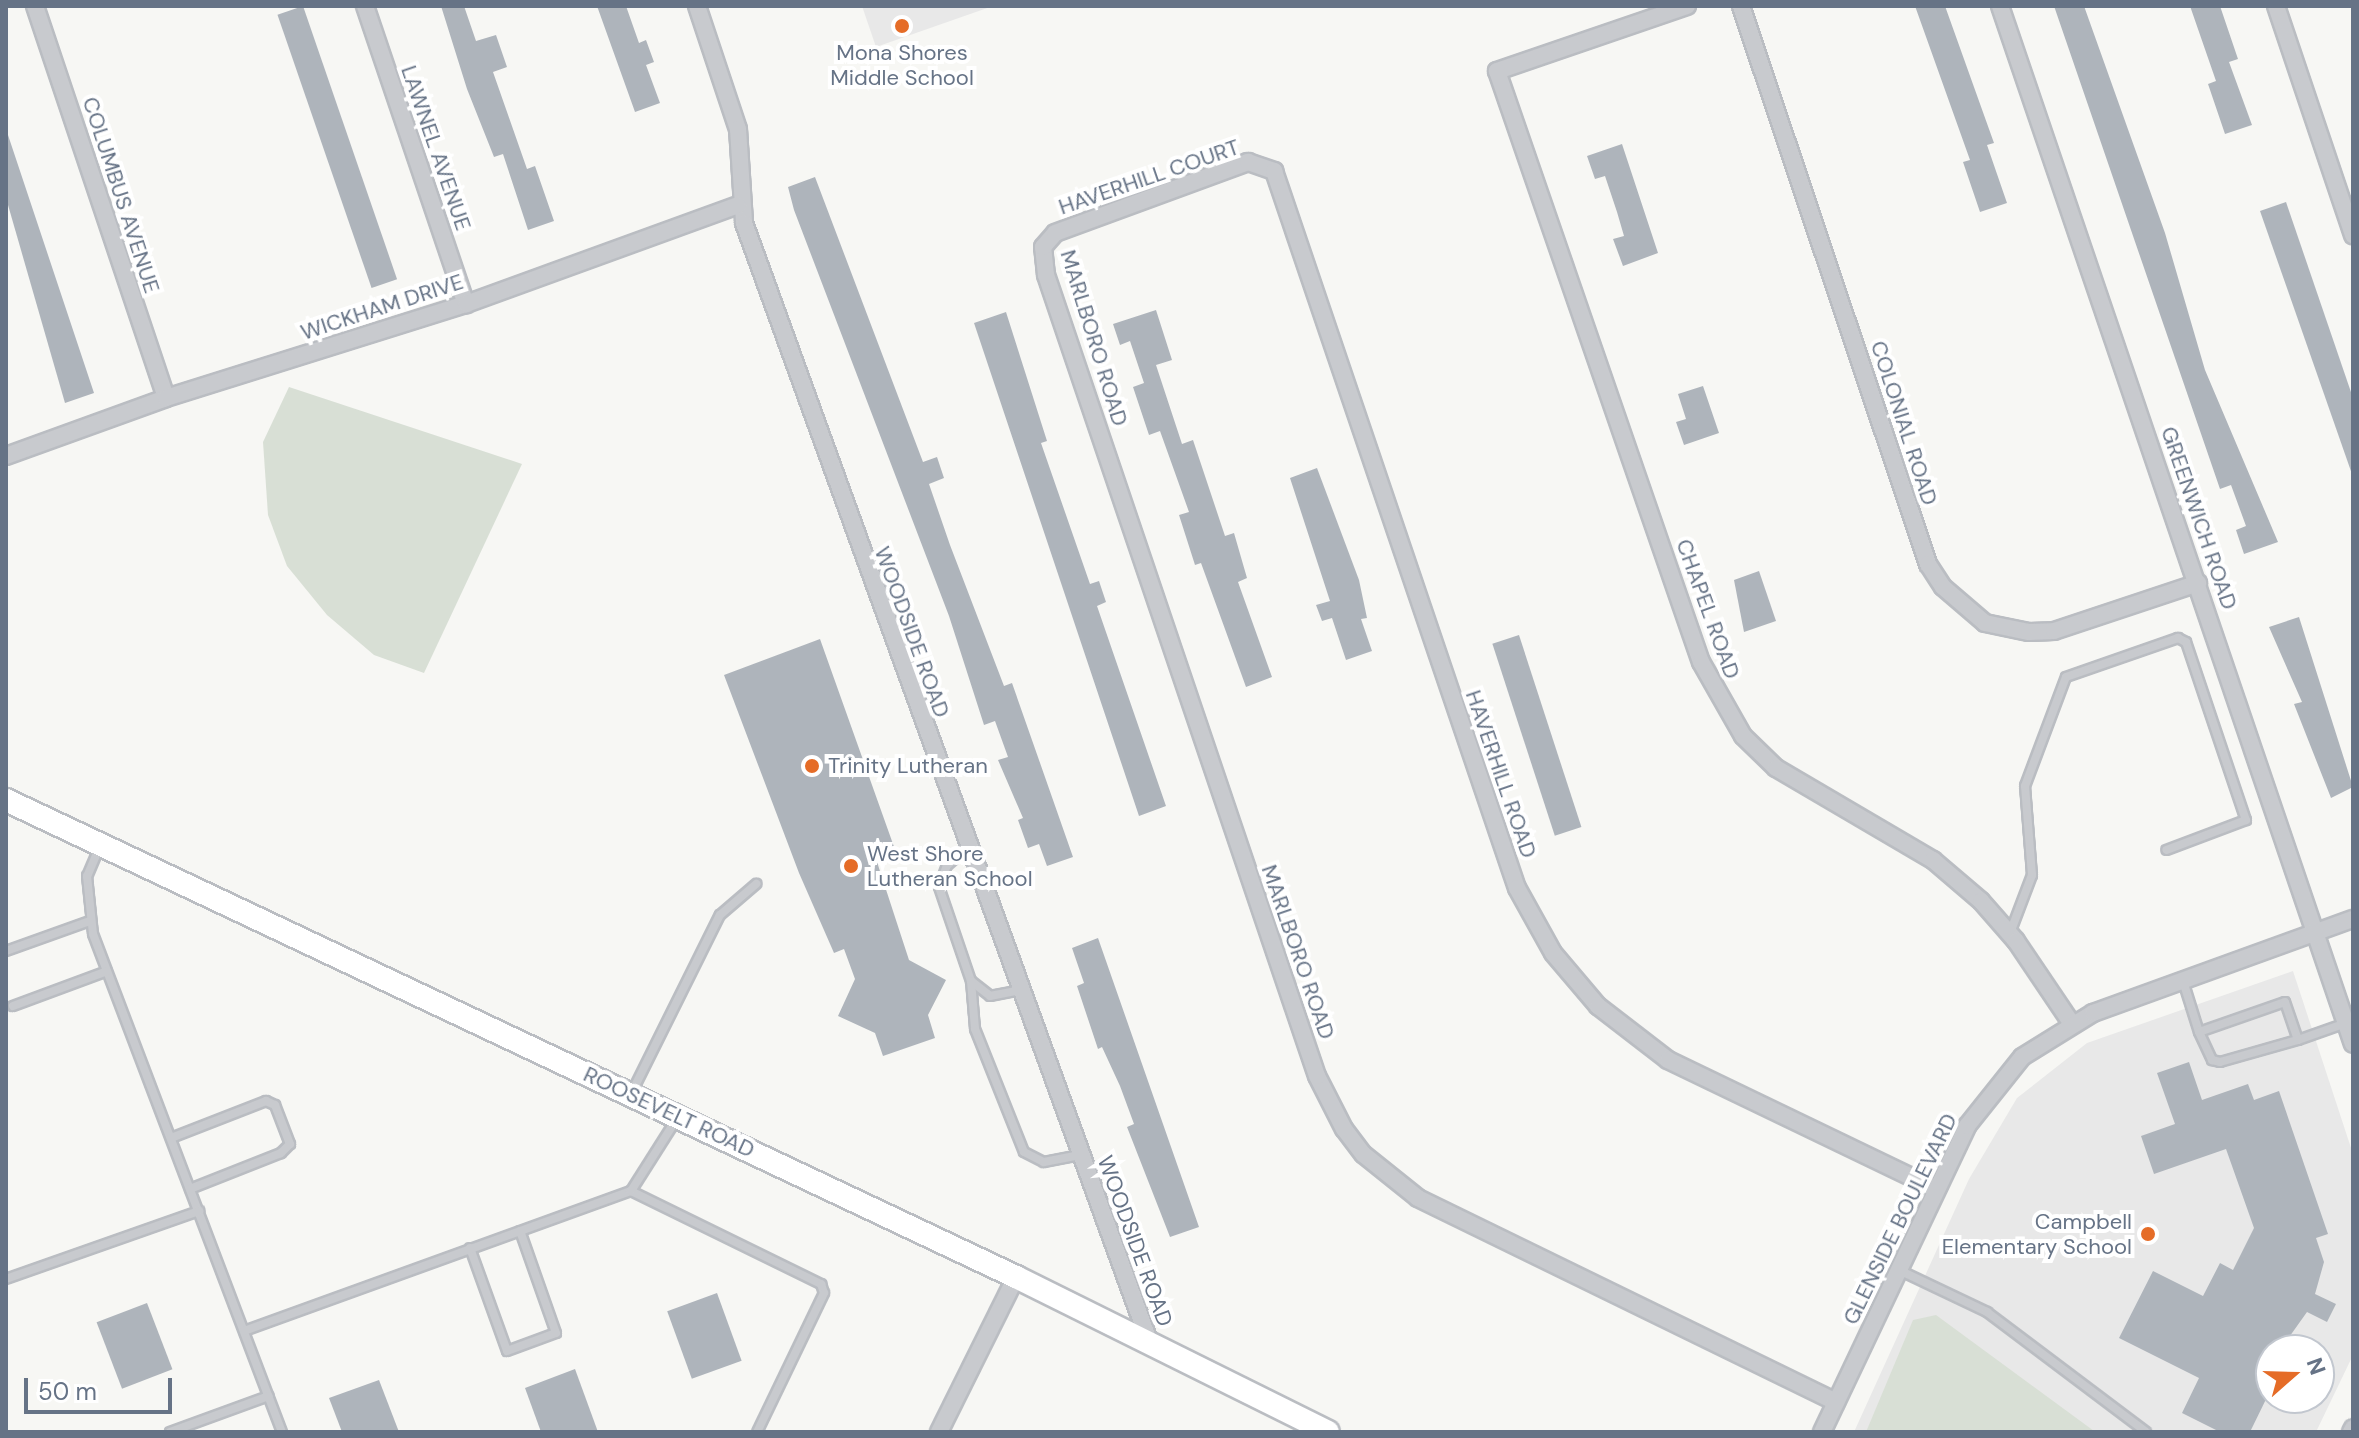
<!DOCTYPE html>
<style>
body{margin:0}
#map{position:relative;width:2359px;height:1438px;overflow:hidden;background:#f7f7f4;font-family:"DM Sans",sans-serif}
div>[style]{position:absolute}
.built>*{inset:0;background:#e8e8e8}
.green>*{inset:0;background:#d8dfd5}
.building>*{inset:0;background:#aeb4bb;transform-origin:0 0}
.roads{filter:drop-shadow(2px 0 #babdc2) drop-shadow(-2px 0 #babdc2) drop-shadow(0 2px #babdc2) drop-shadow(0 -2px #babdc2)}
.lane>*{height:8px;margin:-4px;padding:0 4px;transform-origin:4px;border-radius:4px;background:#c8cace}
.street>*{height:16px;margin:-8px;padding:0 8px;transform-origin:8px;border-radius:8px;background:#c8cace}
.secondary>*{height:22px;margin:-11px;padding:0 11px;transform-origin:11px;border-radius:11px;background:#fff}
.dots>*{width:22px;height:22px;translate:-50% -50%;box-sizing:border-box;border:4px solid #fff;border-radius:50%}
span{translate:-50% -50%;white-space:nowrap;text-align:center;line-height:1.15;-webkit-text-stroke:8px #fff;paint-order:stroke}
.poi-label{font-size:22px;color:#667386}
.left{translate:0 -50%;text-align:left}
.right{translate:-100% -50%;text-align:right}
.street-label{font-size:22px;color:#667386}
.frame{position:absolute;inset:0;border:8px solid #667386;pointer-events:none}
.north{position:absolute;left:2255px;top:1334px;width:80px;height:80px;box-sizing:border-box;background:#fff;border:2px solid #c2c7cf;border-radius:50%;rotate:70deg;font-size:22px;font-weight:700;line-height:32px;text-align:center;color:#667386}
.north::after{content:'';display:block;margin:auto;width:28px;height:36px;background:#e56c27;clip-path:polygon(50% 0,100% 100%,50% 72%,0 100%)}
.scale{position:absolute;left:24px;top:1378px;width:148px;height:36px;box-sizing:border-box;border:4px solid #667386;border-top:0;padding-left:10px;font-size:24px;line-height:28px;white-space:nowrap;color:#667386;-webkit-text-stroke:6px #fff;paint-order:stroke}
</style>
<div id="map">
<div class="built">
<i style="clip-path:polygon(862px 6px,993px 6px,876px 47px)"></i>
<i style="clip-path:polygon(evenodd,2293px 971px,2353px 1154px,2353px 1355px,2316px 1432px,1854px 1432px,1969px 1179px,2017px 1098px,2087px 1043px,2293px 971px,2271px 1350px,2319px 1350px,2319px 1398px,2271px 1398px,2271px 1350px)"></i>
</div>
<div class="green">
<i style="clip-path:polygon(289px 387px,522px 464px,424px 673px,374px 655px,327px 615px,287px 566px,268px 515px,263px 442px)"></i>
<i style="clip-path:polygon(1936px 1315px,2094px 1431px,2094px 1432px,1866px 1432px,1913px 1320px)"></i>
</div>
<div class="building">
<i style="left:303px;top:6px;width:289px;height:27px;rotate:71deg"></i>
<i style="clip-path:polygon(441px 6px,464px 6px,476px 41px,496px 35px,507px 67px,493px 72px,527px 169px,535px 166px,554px 221px,528px 230px,503px 154px,494px 157px,467px 89px)"></i>
<i style="clip-path:polygon(597px 6px,626px 6px,639px 43px,646px 40px,654px 62px,646px 65px,660px 103px,635px 112px)"></i>
<i style="clip-path:polygon(1915px 6px,1945px 6px,1994px 143px,1987px 145px,2007px 203px,1980px 212px,1963px 162px,1970px 160px)"></i>
<i style="clip-path:polygon(2054px 6px,2084px 6px,2165px 233px,2205px 370px,2278px 542px,2244px 554px,2236px 530px,2246px 526px,2231px 485px,2220px 489px)"></i>
<i style="clip-path:polygon(2190px 6px,2220px 6px,2238px 59px,2229px 62px,2252px 125px,2225px 134px,2208px 84px,2216px 81px)"></i>
<i style="clip-path:polygon(6px 129px,94px 393px,65px 403px,6px 198px)"></i>
<i style="clip-path:polygon(1622px 144px,1658px 253px,1623px 266px,1613px 239px,1624px 236px,1617px 212px,1605px 176px,1595px 179px,1587px 156px)"></i>
<i style="clip-path:polygon(815px 177px,923px 462px,937px 457px,944px 478px,929px 484px,950px 545px,1004px 686px,1012px 683px,1073px 857px,1047px 866px,1039px 844px,1028px 848px,1018px 820px,1023px 818px,998px 760px,1008px 757px,995px 721px,984px 725px,949px 616px,794px 210px,788px 187px)"></i>
<i style="clip-path:polygon(2286px 202px,2353px 398px,2353px 477px,2260px 211px)"></i>
<i style="clip-path:polygon(1156px 310px,1172px 360px,1156px 365px,1182px 444px,1193px 440px,1225px 536px,1234px 533px,1247px 578px,1238px 582px,1272px 677px,1246px 687px,1201px 563px,1195px 565px,1179px 515px,1189px 512px,1160px 431px,1149px 435px,1133px 387px,1144px 383px,1130px 341px,1120px 345px,1113px 324px)"></i>
<i style="clip-path:polygon(1006px 312px,1047px 441px,1041px 443px,1090px 584px,1099px 581px,1106px 602px,1097px 606px,1166px 806px,1139px 816px,974px 323px)"></i>
<i style="clip-path:polygon(1703px 386px,1719px 433px,1684px 445px,1676px 422px,1686px 419px,1678px 394px)"></i>
<i style="clip-path:polygon(1317px 468px,1359px 580px,1367px 618px,1361px 619px,1372px 651px,1346px 660px,1332px 618px,1322px 621px,1316px 605px,1330px 601px,1290px 478px)"></i>
<i style="clip-path:polygon(1759px 571px,1776px 621px,1744px 632px,1734px 580px)"></i>
<i style="clip-path:polygon(2299px 617px,2353px 787px,2331px 798px,2294px 704px,2302px 702px,2269px 627px)"></i>
<i style="left:1519px;top:635px;width:202px;height:28px;rotate:72deg"></i>
<i style="clip-path:polygon(820px 639px,898px 858px,878px 865px,909px 960px,946px 980px,928px 1015px,935px 1038px,883px 1056px,875px 1033px,838px 1016px,855px 979px,844px 949px,834px 953px,799px 873px,724px 675px)"></i>
<i style="clip-path:polygon(1098px 938px,1199px 1227px,1170px 1237px,1127px 1127px,1134px 1124px,1120px 1086px,1102px 1047px,1098px 1049px,1077px 986px,1084px 983px,1072px 948px)"></i>
<i style="clip-path:polygon(2189px 1062px,2202px 1100px,2248px 1084px,2254px 1100px,2279px 1091px,2328px 1234px,2316px 1238px,2324px 1262px,2315px 1294px,2336px 1304px,2327px 1322px,2307px 1312px,2280px 1350px,2271px 1350px,2271px 1389px,2250px 1432px,2220px 1432px,2182px 1413px,2199px 1378px,2119px 1338px,2153px 1271px,2203px 1296px,2220px 1263px,2233px 1270px,2254px 1228px,2226px 1149px,2154px 1174px,2141px 1136px,2175px 1124px,2157px 1073px)"></i>
<i style="left:717px;top:1293px;width:72px;height:53px;rotate:70deg"></i>
<i style="left:147px;top:1303px;width:71px;height:54px;rotate:69deg"></i>
<i style="clip-path:polygon(575px 1369px,598px 1432px,541px 1432px,525px 1388px)"></i>
<i style="clip-path:polygon(379px 1380px,399px 1432px,342px 1432px,329px 1398px)"></i>
</div>
<div class="roads">
<div class="lane">
<i style="left:100px;top:846px;width:33px;rotate:113deg"></i>
<i style="left:87px;top:876px;width:58px;rotate:84.1deg"></i>
<i style="left:93px;top:934px;width:533px;rotate:69.22deg"></i>
<i style="left:968px;top:847px;width:28px;rotate:139deg"></i>
<i style="left:947px;top:865px;width:23px;rotate:110deg"></i>
<i style="left:939px;top:887px;width:99px;rotate:71.2deg"></i>
<i style="left:971px;top:981px;width:24px;rotate:38deg"></i>
<i style="left:990px;top:996px;width:31px;rotate:-11deg"></i>
<i style="left:2010px;top:933px;width:62px;rotate:-69.2deg"></i>
<i style="left:2032px;top:875px;width:89px;rotate:-94.5deg"></i>
<i style="left:2025px;top:786px;width:116px;rotate:-69.4deg"></i>
<i style="left:2066px;top:677px;width:119px;rotate:-19.2deg"></i>
<i style="left:2178px;top:638px;width:9px;rotate:27deg"></i>
<i style="left:2186px;top:642px;width:188px;rotate:71.4deg"></i>
<i style="left:2246px;top:820px;width:85px;rotate:159.4deg"></i>
<i style="left:6px;top:951px;width:89px;rotate:-19.7deg"></i>
<i style="left:971px;top:981px;width:48px;rotate:85.2deg"></i>
<i style="left:975px;top:1029px;width:132px;rotate:68.3deg"></i>
<i style="left:1024px;top:1152px;width:22px;rotate:27deg"></i>
<i style="left:1044px;top:1162px;width:38px;rotate:-11deg"></i>
<i style="left:2183px;top:981px;width:53px;rotate:72.6deg"></i>
<i style="left:2199px;top:1032px;width:91px;rotate:-19.2deg"></i>
<i style="left:2285px;top:1002px;width:40px;rotate:71.1deg"></i>
<i style="left:2298px;top:1040px;width:51px;rotate:-19.5deg"></i>
<i style="left:13px;top:1006px;width:100px;rotate:-20.4deg"></i>
<i style="left:2199px;top:1032px;width:31px;rotate:65deg"></i>
<i style="left:2212px;top:1060px;width:8px;rotate:14deg"></i>
<i style="left:2220px;top:1062px;width:81px;rotate:-15.8deg"></i>
<i style="left:631px;top:1094px;width:200px;rotate:-63.6deg"></i>
<i style="left:720px;top:915px;width:48px;rotate:-40.7deg"></i>
<i style="left:171px;top:1138px;width:102px;rotate:-21.3deg"></i>
<i style="left:266px;top:1101px;width:10px;rotate:24deg"></i>
<i style="left:275px;top:1105px;width:42px;rotate:69deg"></i>
<i style="left:290px;top:1144px;width:13px;rotate:135deg"></i>
<i style="left:281px;top:1153px;width:98px;rotate:158.4deg"></i>
<i style="left:631px;top:1191px;width:212px;rotate:26.1deg"></i>
<i style="left:821px;top:1284px;width:9px;rotate:72deg"></i>
<i style="left:824px;top:1293px;width:154px;rotate:115.7deg"></i>
<i style="left:470px;top:1248px;width:109px;rotate:70.2deg"></i>
<i style="left:507px;top:1351px;width:52px;rotate:-20.2deg"></i>
<i style="left:556px;top:1333px;width:108px;rotate:-109.4deg"></i>
<i style="left:1899px;top:1270px;width:98px;rotate:25.5deg"></i>
<i style="left:1987px;top:1312px;width:199px;rotate:37deg"></i>
<i style="left:6px;top:1279px;width:205px;rotate:-19.4deg"></i>
<i style="left:244px;top:1331px;width:412px;rotate:-19.9deg"></i>
<i style="left:631px;top:1191px;width:84px;rotate:-57.6deg"></i>
<i style="left:170px;top:1432px;width:105px;rotate:-20deg"></i>
</div>
<div class="street">
<i style="left:35px;top:6px;width:413px;rotate:71.5deg"></i>
<i style="left:365px;top:6px;width:315px;rotate:71.3deg"></i>
<i style="left:697px;top:6px;width:130px;rotate:71.6deg"></i>
<i style="left:738px;top:129px;width:94px;rotate:86.3deg"></i>
<i style="left:744px;top:223px;width:1192px;rotate:70.09deg"></i>
<i style="left:1687px;top:6px;width:201px;rotate:161.1deg"></i>
<i style="left:1497px;top:71px;width:625px;rotate:70.96deg"></i>
<i style="left:1701px;top:662px;width:85px;rotate:60.4deg"></i>
<i style="left:1743px;top:736px;width:46px;rotate:44.1deg"></i>
<i style="left:1776px;top:768px;width:182px;rotate:30.4deg"></i>
<i style="left:1933px;top:860px;width:63px;rotate:40.5deg"></i>
<i style="left:1981px;top:901px;width:53px;rotate:48.8deg"></i>
<i style="left:2016px;top:941px;width:100px;rotate:56deg"></i>
<i style="left:1741px;top:6px;width:589px;rotate:71.47deg"></i>
<i style="left:1928px;top:564px;width:27px;rotate:57deg"></i>
<i style="left:1943px;top:587px;width:55px;rotate:40.6deg"></i>
<i style="left:1985px;top:623px;width:45px;rotate:11.6deg"></i>
<i style="left:2029px;top:632px;width:25px;rotate:-2deg"></i>
<i style="left:2054px;top:631px;width:152px;rotate:-18.4deg"></i>
<i style="left:2000px;top:6px;width:1096px;rotate:71.22deg"></i>
<i style="left:2276px;top:6px;width:242px;rotate:71.4deg"></i>
<i style="left:6px;top:456px;width:170px;rotate:-19.9deg"></i>
<i style="left:166px;top:398px;width:314px;rotate:-17.4deg"></i>
<i style="left:466px;top:304px;width:289px;rotate:-20deg"></i>
<i style="left:1836px;top:1402px;width:465px;rotate:-154deg"></i>
<i style="left:1418px;top:1198px;width:70px;rotate:-141.3deg"></i>
<i style="left:1363px;top:1154px;width:31px;rotate:-127deg"></i>
<i style="left:1344px;top:1129px;width:59px;rotate:-117deg"></i>
<i style="left:1317px;top:1076px;width:846px;rotate:-108.69deg"></i>
<i style="left:1046px;top:275px;width:28px;rotate:-96deg"></i>
<i style="left:1043px;top:247px;width:18px;rotate:-49deg"></i>
<i style="left:1055px;top:233px;width:206px;rotate:-20.2deg"></i>
<i style="left:1248px;top:162px;width:28px;rotate:19deg"></i>
<i style="left:1274px;top:171px;width:757px;rotate:71.28deg"></i>
<i style="left:1517px;top:888px;width:74px;rotate:61deg"></i>
<i style="left:1553px;top:953px;width:70px;rotate:49.7deg"></i>
<i style="left:1598px;top:1006px;width:88px;rotate:37.6deg"></i>
<i style="left:1668px;top:1060px;width:297px;rotate:25.7deg"></i>
<i style="left:939px;top:1432px;width:173px;rotate:-63.6deg"></i>
<i style="left:1822px;top:1432px;width:339px;rotate:-64.6deg"></i>
<i style="left:1967px;top:1126px;width:88px;rotate:-51.4deg"></i>
<i style="left:2022px;top:1057px;width:84px;rotate:-31.8deg"></i>
<i style="left:2093px;top:1013px;width:276px;rotate:-19.9deg"></i>
<i style="left:2351px;top:1432px;width:4px;rotate:-63deg"></i>
</div>
<div class="secondary">
<i style="left:6px;top:800px;width:1117px;rotate:25.28deg"></i>
<i style="left:1016px;top:1277px;width:348px;rotate:26.4deg"></i>
</div>
</div>
<div class="dots">
<i style="left:902px;top:26px;background:#e56c27"></i>
<i style="left:812px;top:766px;background:#e56c27"></i>
<i style="left:851px;top:866px;background:#e56c27"></i>
<i style="left:2148px;top:1234px;background:#e56c27"></i>
</div>
<div class="poi-label">
<span style="left:902px;top:65px">Mona Shores<br>Middle School</span>
<span class="left" style="left:828px;top:766px">Trinity Lutheran</span>
<span class="left" style="left:867px;top:866px">West Shore<br>Lutheran School</span>
<span class="right" style="left:2132px;top:1234px">Campbell<br>Elementary School</span>
</div>
<div class="street-label">
<span style="left:436px;top:148px;rotate:71deg">LAWNEL AVENUE</span>
<span style="left:1149px;top:177px;rotate:-19deg">HAVERHILL COURT</span>
<span style="left:121px;top:195px;rotate:72deg">COLUMBUS AVENUE</span>
<span style="left:382px;top:307px;rotate:-18deg">WICKHAM DRIVE</span>
<span style="left:1094px;top:338px;rotate:73deg">MARLBORO ROAD</span>
<span style="left:1904px;top:423px;rotate:72deg">COLONIAL ROAD</span>
<span style="left:2199px;top:518px;rotate:71deg">GREENWICH ROAD</span>
<span style="left:1708px;top:609px;rotate:70deg">CHAPEL ROAD</span>
<span style="left:912px;top:632px;rotate:70deg">WOODSIDE ROAD</span>
<span style="left:1501px;top:774px;rotate:71deg">HAVERHILL ROAD</span>
<span style="left:1298px;top:952px;rotate:71deg">MARLBORO ROAD</span>
<span style="left:669px;top:1112px;rotate:25deg">ROOSEVELT ROAD</span>
<span style="left:1900px;top:1219px;rotate:-64deg">GLENSIDE BOULEVARD</span>
<span style="left:1135px;top:1241px;rotate:70deg">WOODSIDE ROAD</span>
</div>
<div class="frame"></div>
<div class="north">N</div>
<div class="scale">50 m</div>
</div>
